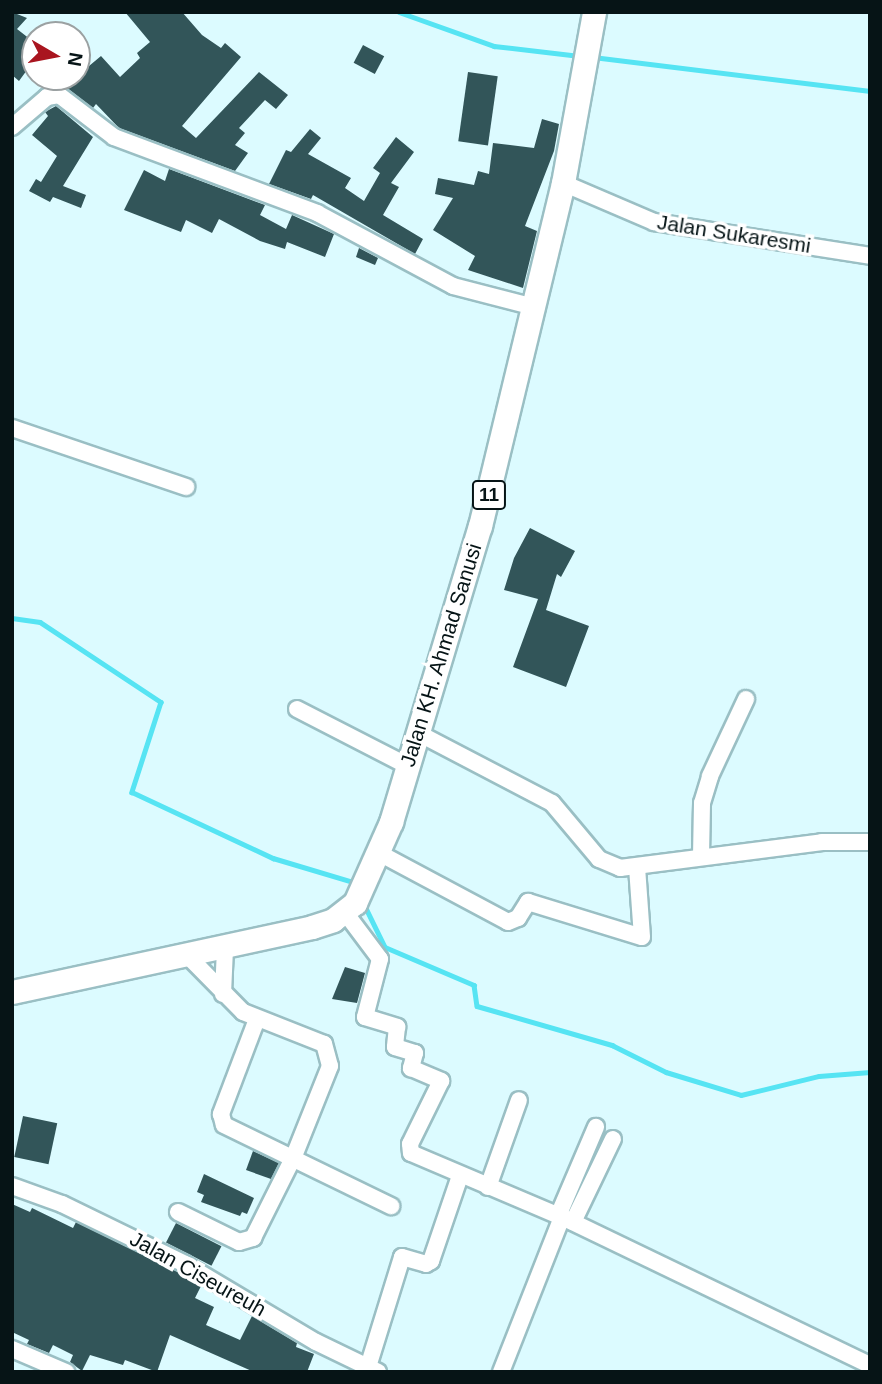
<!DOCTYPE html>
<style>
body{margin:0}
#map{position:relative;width:882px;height:1384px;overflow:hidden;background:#dcfbff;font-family:Arial,sans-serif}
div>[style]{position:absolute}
.stream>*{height:4.5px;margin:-2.25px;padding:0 2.25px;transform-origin:2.25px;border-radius:2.25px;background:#56e4f3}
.building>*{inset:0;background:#325559;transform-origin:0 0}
.roads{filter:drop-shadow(2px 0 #9abfc4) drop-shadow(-2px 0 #9abfc4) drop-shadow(0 2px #9abfc4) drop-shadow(0 -2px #9abfc4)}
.minor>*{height:16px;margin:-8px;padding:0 8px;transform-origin:8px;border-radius:8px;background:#fff}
.highway>*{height:23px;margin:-11.5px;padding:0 11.5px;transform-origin:11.5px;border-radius:11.5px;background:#fff}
span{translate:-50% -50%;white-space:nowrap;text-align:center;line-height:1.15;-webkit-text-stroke:7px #fff;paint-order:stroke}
.shield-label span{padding:2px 5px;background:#fff;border:2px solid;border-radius:5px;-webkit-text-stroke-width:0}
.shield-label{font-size:19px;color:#061416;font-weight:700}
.street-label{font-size:21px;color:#061416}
.frame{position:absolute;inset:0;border:14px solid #061416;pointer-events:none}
.north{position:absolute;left:21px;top:21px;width:70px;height:70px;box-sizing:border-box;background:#fff;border:2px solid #9ba1a2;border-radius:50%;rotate:100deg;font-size:19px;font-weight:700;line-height:28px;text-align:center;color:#061416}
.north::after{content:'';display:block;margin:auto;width:24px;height:32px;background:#a9151f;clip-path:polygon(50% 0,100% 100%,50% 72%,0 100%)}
</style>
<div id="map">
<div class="stream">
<i style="left:399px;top:12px;width:101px;rotate:19.7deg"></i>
<i style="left:494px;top:46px;width:88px;rotate:6.6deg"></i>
<i style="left:593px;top:57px;width:279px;rotate:7deg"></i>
<i style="left:12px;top:618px;width:28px;rotate:8deg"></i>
<i style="left:40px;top:622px;width:145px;rotate:33.5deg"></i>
<i style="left:161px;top:702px;width:95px;rotate:107.9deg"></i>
<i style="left:132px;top:792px;width:156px;rotate:25.1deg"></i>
<i style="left:273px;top:858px;width:88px;rotate:16.6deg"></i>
<i style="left:364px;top:904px;width:48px;rotate:64deg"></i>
<i style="left:385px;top:947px;width:97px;rotate:23.1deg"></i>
<i style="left:474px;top:985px;width:21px;rotate:82deg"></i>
<i style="left:477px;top:1006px;width:141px;rotate:16.1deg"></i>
<i style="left:612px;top:1045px;width:60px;rotate:26.6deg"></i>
<i style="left:666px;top:1072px;width:78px;rotate:17deg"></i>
<i style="left:741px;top:1095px;width:80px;rotate:-13.7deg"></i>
<i style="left:819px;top:1076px;width:51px;rotate:-4.5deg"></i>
</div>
<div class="building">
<i style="clip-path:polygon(12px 12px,27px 18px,17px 29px,35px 43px,35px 59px,19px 81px,12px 75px)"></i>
<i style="clip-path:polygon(125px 12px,182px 12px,202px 35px,221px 48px,225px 43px,241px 57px,182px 126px,196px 138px,259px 72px,288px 95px,276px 109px,265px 100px,239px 128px,245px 133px,235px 145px,248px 153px,235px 171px,119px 128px,96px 104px,93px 108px,67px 88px,77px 81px,77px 50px,89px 66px,101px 56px,120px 77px,140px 58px,137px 53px,150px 42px)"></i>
<i style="left:363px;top:45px;width:24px;height:20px;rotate:28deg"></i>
<i style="left:468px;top:72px;width:30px;height:70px;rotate:8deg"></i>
<i style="clip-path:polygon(56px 106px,93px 137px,63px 186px,86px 195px,81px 208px,53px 197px,50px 202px,29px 191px,36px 179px,41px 182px,57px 156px,32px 135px,48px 116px,45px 112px)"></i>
<i style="clip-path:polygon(542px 119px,559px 124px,554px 151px,525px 226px,537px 231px,523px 288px,468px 270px,475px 256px,433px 230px,453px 198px,435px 194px,438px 178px,474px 185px,478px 171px,489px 174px,493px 143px,534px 148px)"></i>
<i style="clip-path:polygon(310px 129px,321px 138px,308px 154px,351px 178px,345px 188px,364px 201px,380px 173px,373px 168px,396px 137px,414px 152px,391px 183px,399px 187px,383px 215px,423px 239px,415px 254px,313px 195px,311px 199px,269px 184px,286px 150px,291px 152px)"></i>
<i style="clip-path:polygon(169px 169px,265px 205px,260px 215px,286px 229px,292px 215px,334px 234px,325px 257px,287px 242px,285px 249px,260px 241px,219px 219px,212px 233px,186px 220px,181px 232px,124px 210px,144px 170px,165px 181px)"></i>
<i style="clip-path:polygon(359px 248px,378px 258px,375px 265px,356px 257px)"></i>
<i style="clip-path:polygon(530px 528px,575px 551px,561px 577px,557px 574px,546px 610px,589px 626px,566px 687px,513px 667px,538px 599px,504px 590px,514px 558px)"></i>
<i style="clip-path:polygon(345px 967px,365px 973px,357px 1003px,332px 999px)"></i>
<i style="left:23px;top:1116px;width:35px;height:42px;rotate:12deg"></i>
<i style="clip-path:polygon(253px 1151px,279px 1163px,271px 1179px,246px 1170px)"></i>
<i style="clip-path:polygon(204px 1174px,254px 1198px,247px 1214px,242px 1212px,240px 1216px,201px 1202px,204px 1195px,197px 1192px)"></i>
<i style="clip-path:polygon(12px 1204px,30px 1212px,32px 1208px,73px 1228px,76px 1222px,180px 1273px,201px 1286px,195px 1298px,214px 1307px,206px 1325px,240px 1340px,252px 1316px,297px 1343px,296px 1347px,314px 1354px,307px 1372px,254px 1372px,170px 1335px,157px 1372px,125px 1360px,123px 1365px,90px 1355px,82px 1371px,70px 1362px,73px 1355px,53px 1345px,49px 1353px,27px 1344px,29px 1340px,12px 1332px)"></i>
<i style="left:176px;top:1223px;width:51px;height:22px;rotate:27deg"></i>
</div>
<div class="roads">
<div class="minor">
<i style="left:12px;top:127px;width:46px;rotate:-40.6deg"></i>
<i style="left:47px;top:97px;width:12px;rotate:-9deg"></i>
<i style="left:59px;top:95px;width:69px;rotate:37.4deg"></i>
<i style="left:114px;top:137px;width:217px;rotate:20.5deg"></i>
<i style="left:317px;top:213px;width:154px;rotate:28.2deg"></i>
<i style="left:453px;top:286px;width:84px;rotate:14.5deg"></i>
<i style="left:563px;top:183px;width:99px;rotate:23.2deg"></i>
<i style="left:654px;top:222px;width:219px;rotate:8.9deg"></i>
<i style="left:12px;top:428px;width:184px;rotate:18.7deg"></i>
<i style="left:297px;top:709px;width:125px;rotate:27.2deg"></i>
<i style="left:418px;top:733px;width:151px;rotate:27.6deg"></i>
<i style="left:552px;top:803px;width:73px;rotate:50deg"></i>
<i style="left:599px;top:859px;width:23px;rotate:23deg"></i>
<i style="left:620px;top:868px;width:204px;rotate:-7.3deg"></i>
<i style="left:822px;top:842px;width:48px"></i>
<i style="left:379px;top:853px;width:146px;rotate:28.1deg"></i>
<i style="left:508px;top:922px;width:11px;rotate:-22deg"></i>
<i style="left:518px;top:918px;width:19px;rotate:-58deg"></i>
<i style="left:528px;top:902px;width:119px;rotate:17.1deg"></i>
<i style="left:642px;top:937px;width:70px;rotate:-94.1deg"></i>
<i style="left:701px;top:856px;width:53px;rotate:-88.9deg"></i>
<i style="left:702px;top:803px;width:28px;rotate:-73deg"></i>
<i style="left:710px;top:776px;width:85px;rotate:-64.9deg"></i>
<i style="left:344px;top:911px;width:60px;rotate:53.1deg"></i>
<i style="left:380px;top:959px;width:60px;rotate:104.5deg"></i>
<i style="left:365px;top:1017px;width:34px;rotate:17deg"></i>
<i style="left:397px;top:1027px;width:20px;rotate:96deg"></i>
<i style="left:395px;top:1047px;width:21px;rotate:17deg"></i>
<i style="left:415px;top:1053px;width:16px;rotate:105deg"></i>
<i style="left:411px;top:1068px;width:33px;rotate:23deg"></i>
<i style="left:441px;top:1081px;width:70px;rotate:116.2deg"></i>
<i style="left:410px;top:1144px;width:9px;rotate:84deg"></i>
<i style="left:411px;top:1153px;width:164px;rotate:23deg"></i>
<i style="left:562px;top:1217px;width:342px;rotate:25.7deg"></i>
<i style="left:223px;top:994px;width:45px;rotate:-87.5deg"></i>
<i style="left:257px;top:1019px;width:102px;rotate:110.8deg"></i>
<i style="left:221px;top:1114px;width:11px;rotate:75deg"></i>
<i style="left:224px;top:1125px;width:186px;rotate:25.9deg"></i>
<i style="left:12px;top:1186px;width:53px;rotate:19.8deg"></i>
<i style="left:62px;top:1204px;width:137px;rotate:26deg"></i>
<i style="left:185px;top:1264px;width:152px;rotate:30.8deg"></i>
<i style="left:316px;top:1342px;width:69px;rotate:25.8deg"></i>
<i style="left:488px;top:1187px;width:92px;rotate:-70.4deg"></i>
<i style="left:178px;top:1212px;width:68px;rotate:26.2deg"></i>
<i style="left:239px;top:1242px;width:15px;rotate:-16deg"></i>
<i style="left:253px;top:1238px;width:92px;rotate:-63.4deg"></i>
<i style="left:294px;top:1156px;width:97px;rotate:-68.2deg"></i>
<i style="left:330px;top:1066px;width:23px;rotate:-105deg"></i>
<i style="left:324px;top:1044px;width:87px;rotate:-158.4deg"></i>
<i style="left:243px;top:1012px;width:77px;rotate:-134.5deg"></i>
<i style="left:558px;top:1216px;width:97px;rotate:-66.9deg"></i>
<i style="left:573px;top:1222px;width:92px;rotate:-64.3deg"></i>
<i style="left:12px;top:1349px;width:59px;rotate:23.1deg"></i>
<i style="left:368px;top:1367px;width:115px;rotate:-72.8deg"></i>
<i style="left:402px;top:1257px;width:25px;rotate:16deg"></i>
<i style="left:426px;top:1264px;width:6px;rotate:-31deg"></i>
<i style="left:431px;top:1261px;width:90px;rotate:-71.2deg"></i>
<i style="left:501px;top:1372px;width:167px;rotate:-68.5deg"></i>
</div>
<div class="highway">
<i style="left:12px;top:992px;width:307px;rotate:-12.2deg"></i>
<i style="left:312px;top:927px;width:22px;rotate:-18deg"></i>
<i style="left:333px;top:920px;width:28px;rotate:-38deg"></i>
<i style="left:355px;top:903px;width:89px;rotate:-66deg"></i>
<i style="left:391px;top:822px;width:309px;rotate:-73.3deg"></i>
<i style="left:480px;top:526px;width:353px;rotate:-76.4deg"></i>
<i style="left:563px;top:183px;width:174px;rotate:-79.7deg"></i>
</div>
</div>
<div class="shield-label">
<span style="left:489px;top:495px">11</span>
</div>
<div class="street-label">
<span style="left:734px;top:234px;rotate:9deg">Jalan Sukaresmi</span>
<span style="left:441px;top:655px;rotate:-73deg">Jalan KH. Ahmad Sanusi</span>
<span style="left:198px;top:1274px;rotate:29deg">Jalan Ciseureuh</span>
</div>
<div class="frame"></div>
<div class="north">N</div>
</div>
